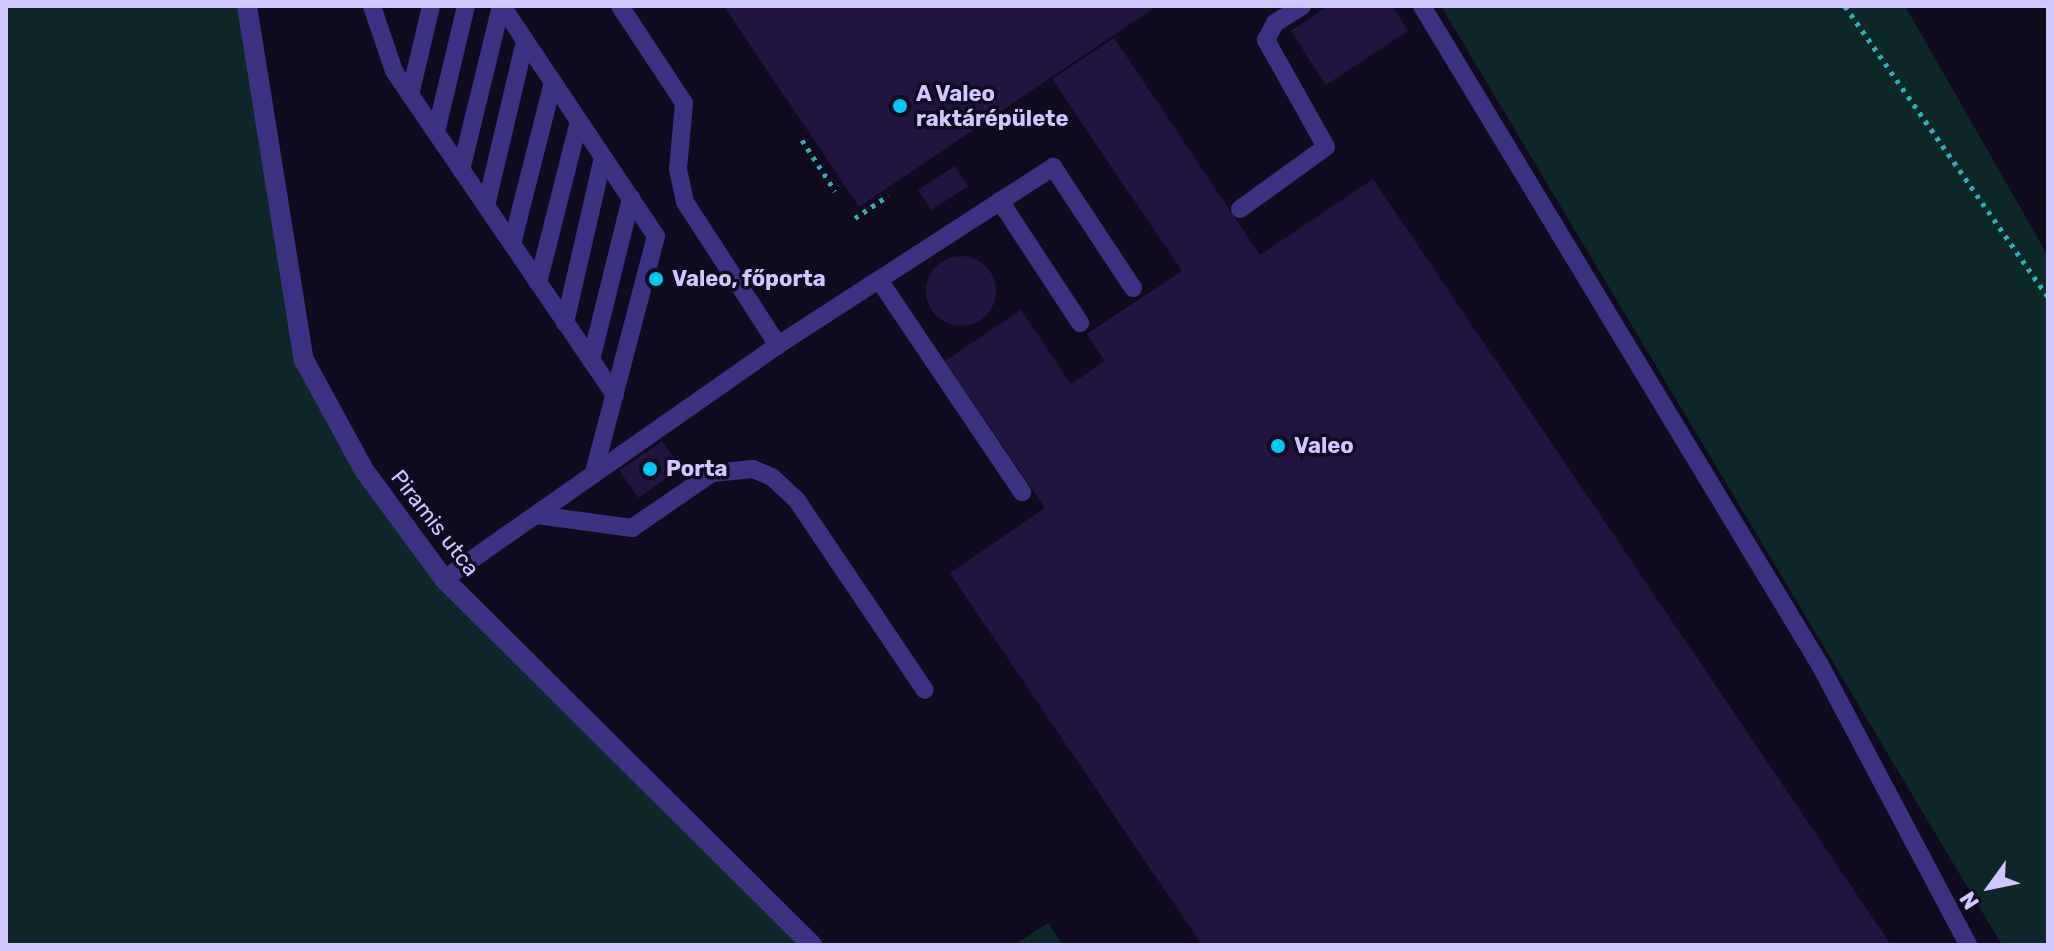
<!DOCTYPE html>
<meta charset="utf-8">
<style>
body{margin:0}
#map{position:relative;width:2054px;height:951px;overflow:hidden;background:#0f0a1e;font-family:Rubik,sans-serif}
div>[style]{position:absolute}
.green>*{inset:0;background:#0d2728}
.building>*{inset:0;background:#211540;transform-origin:0 0}
.round{border-radius:50%}
.path>*{height:5px;margin-top:-2.5px;transform-origin:0;background:repeating-linear-gradient(90deg,#24b4b6 0 4px,transparent 0 10px)}
.lane>*{height:18px;margin:-9px;padding:0 9px;transform-origin:9px;border-radius:9px;background:#3a3180}
.street>*{height:20px;margin:-10px;padding:0 10px;transform-origin:10px;border-radius:10px;background:#3a3180}
.dots>*{width:22px;height:22px;translate:-50% -50%;box-sizing:border-box;border:4px solid #0f0a1e;border-radius:50%}
span{translate:-50% -50%;white-space:nowrap;text-align:center;line-height:1.15;-webkit-text-stroke:7px #0f0a1e;paint-order:stroke}
.poi-label{font-size:22px;color:#d1c7ff;font-weight:700}
.left{translate:0 -50%;text-align:left}
.street-label{font-size:22px;color:#d1c7ff}
.frame{position:absolute;inset:0;border:8px solid #d1c7ff;pointer-events:none}
.north{position:absolute;left:1950px;top:847px;width:80px;height:80px;-webkit-text-stroke:6px #0f0a1e;paint-order:stroke;rotate:237deg;font-size:22px;font-weight:700;line-height:32px;text-align:center;color:#d1c7ff}
.north::after{content:'';display:block;margin:auto;width:28px;height:36px;background:#d1c7ff;clip-path:polygon(50% 0,100% 100%,50% 72%,0 100%)}
</style>
<div id="map">
<div class="green">
<i style="clip-path:polygon(6px 6px,240px 6px,299px 361px,441px 583px,805px 945px,6px 945px)"></i>
<i style="clip-path:polygon(1441px 6px,1905px 6px,2048px 256px,2048px 945px,2002px 945px)"></i>
<i style="clip-path:polygon(1048px 923px,1063px 945px,1014px 945px)"></i>
</div>
<div class="building">
<i style="clip-path:polygon(724px 6px,1157px 6px,859px 207px)"></i>
<i style="clip-path:polygon(1328px 6px,1392px 6px,1408px 31px,1326px 85px,1291px 31px)"></i>
<i style="clip-path:polygon(1114px 38px,1260px 255px,1373px 179px,1891px 945px,1202px 945px,950px 573px,1045px 508px,945px 361px,1021px 310px,1071px 384px,1105px 361px,1087px 334px,1182px 271px,1052px 79px)"></i>
<i style="left:955px;top:166px;width:24px;height:44px;rotate:57deg"></i>
<i class="round" style="left:926px;top:256px;width:70px;height:70px"></i>
<i style="left:662px;top:441px;width:33px;height:52px;rotate:55deg"></i>
</div>
<div class="path">
<i style="left:1845px;top:6px;width:355px;rotate:55.1deg"></i>
<i style="left:802px;top:140px;width:61px;rotate:57.1deg"></i>
<i style="left:855px;top:218px;width:40px;rotate:-34deg"></i>
</div>
<div class="lane">
<i style="left:372px;top:6px;width:69px;rotate:71.3deg"></i>
<i style="left:394px;top:71px;width:392px;rotate:55.7deg"></i>
<i style="left:502px;top:6px;width:277px;rotate:56.2deg"></i>
<i style="left:656px;top:236px;width:245px;rotate:104.7deg"></i>
<i style="left:620px;top:6px;width:116px;rotate:56.6deg"></i>
<i style="left:684px;top:103px;width:66px;rotate:95.2deg"></i>
<i style="left:678px;top:169px;width:34px;rotate:78deg"></i>
<i style="left:685px;top:202px;width:171px;rotate:57deg"></i>
<i style="left:1422px;top:6px;width:770px;rotate:58.87deg"></i>
<i style="left:1820px;top:665px;width:317px;rotate:62.1deg"></i>
<i style="left:410px;top:95px;width:91px;rotate:-76.7deg"></i>
<i style="left:436px;top:132px;width:130px;rotate:-76.6deg"></i>
<i style="left:461px;top:170px;width:169px;rotate:-76.3deg"></i>
<i style="left:1000px;top:201px;width:146px;rotate:56.7deg"></i>
<i style="left:486px;top:206px;width:170px;rotate:-76.7deg"></i>
<i style="left:1240px;top:209px;width:106px;rotate:-35.8deg"></i>
<i style="left:1326px;top:147px;width:123px;rotate:-119.3deg"></i>
<i style="left:1266px;top:40px;width:19px;rotate:-62deg"></i>
<i style="left:1275px;top:23px;width:32px;rotate:-32deg"></i>
<i style="left:512px;top:244px;width:167px;rotate:-75.8deg"></i>
<i style="left:879px;top:280px;width:256px;rotate:56deg"></i>
<i style="left:538px;top:283px;width:167px;rotate:-75.8deg"></i>
<i style="left:565px;top:323px;width:170px;rotate:-77.1deg"></i>
<i style="left:591px;top:360px;width:167px;rotate:-76.1deg"></i>
<i style="left:537px;top:515px;width:96px;rotate:7.8deg"></i>
<i style="left:632px;top:528px;width:97px;rotate:-34.5deg"></i>
<i style="left:712px;top:473px;width:41px;rotate:-5.6deg"></i>
<i style="left:753px;top:469px;width:21px;rotate:23deg"></i>
<i style="left:772px;top:477px;width:33px;rotate:43deg"></i>
<i style="left:796px;top:499px;width:230px;rotate:56deg"></i>
<i style="left:444px;top:579px;width:408px;rotate:-35deg"></i>
<i style="left:778px;top:345px;width:328px;rotate:-32.9deg"></i>
<i style="left:1053px;top:167px;width:145px;rotate:56.5deg"></i>
</div>
<div class="street">
<i style="left:247px;top:6px;width:359px;rotate:80.9deg"></i>
<i style="left:304px;top:360px;width:125px;rotate:61.4deg"></i>
<i style="left:364px;top:470px;width:135px;rotate:53.7deg"></i>
<i style="left:444px;top:579px;width:519px;rotate:44.84deg"></i>
</div>
<div class="dots">
<i style="left:900px;top:106px;background:#00c8f2"></i>
<i style="left:656px;top:279px;background:#00c8f2"></i>
<i style="left:1278px;top:446px;background:#00c8f2"></i>
<i style="left:650px;top:469px;background:#00c8f2"></i>
</div>
<div class="poi-label">
<span class="left" style="left:916px;top:106px">A Valeo<br>raktárépülete</span>
<span class="left" style="left:672px;top:279px">Valeo, főporta</span>
<span class="left" style="left:1294px;top:446px">Valeo</span>
<span class="left" style="left:666px;top:469px">Porta</span>
</div>
<div class="street-label">
<span style="left:435px;top:523px;rotate:52deg">Piramis utca</span>
</div>
<div class="frame"></div>
<div class="north">N</div>
</div>
